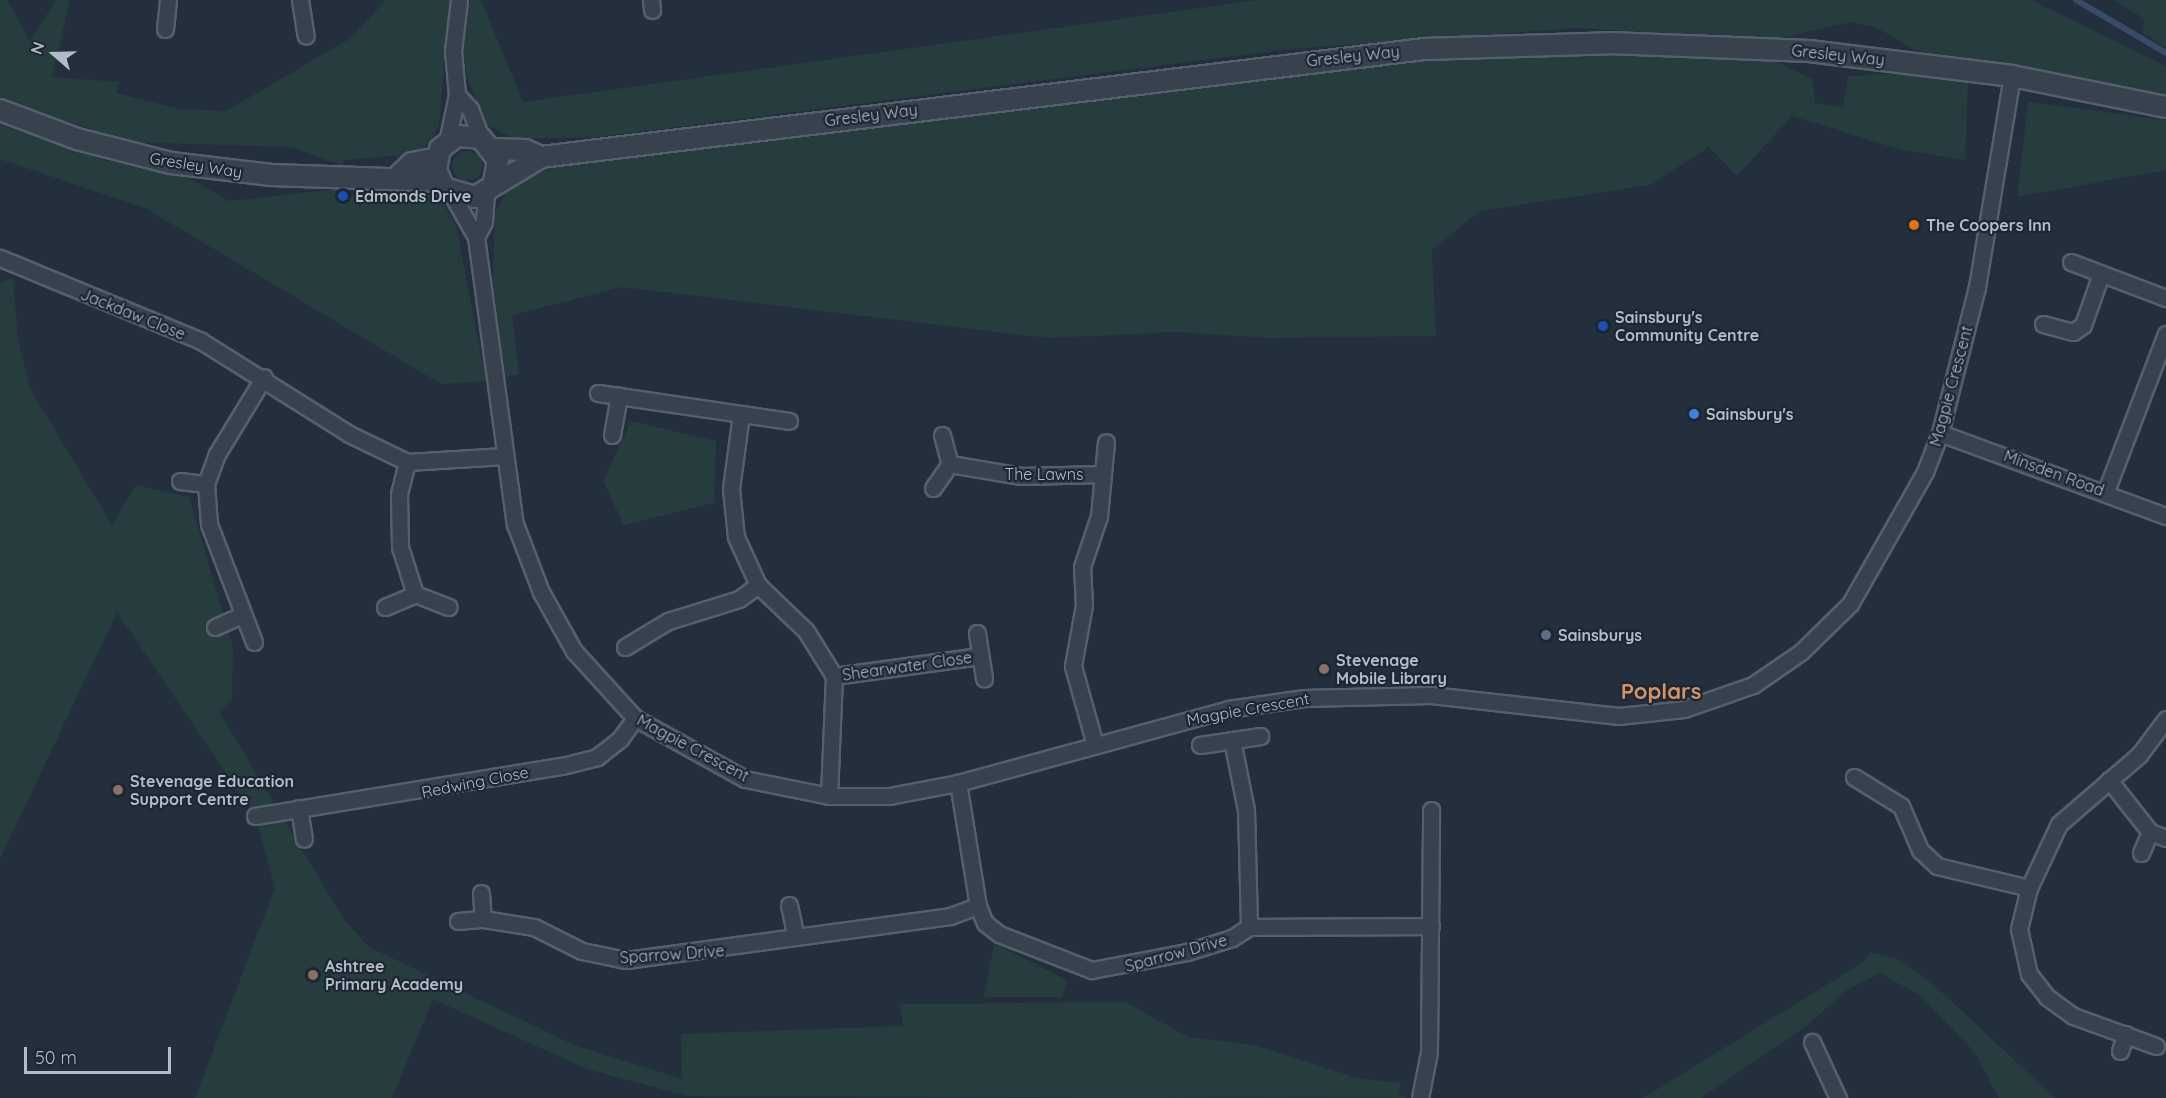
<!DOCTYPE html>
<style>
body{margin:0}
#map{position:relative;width:2166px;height:1098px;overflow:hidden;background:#242f3e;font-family:Quicksand,sans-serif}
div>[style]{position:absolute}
.green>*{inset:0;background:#263c3f}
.round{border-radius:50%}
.stream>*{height:6px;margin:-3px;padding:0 3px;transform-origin:3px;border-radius:3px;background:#394c67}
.roads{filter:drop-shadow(2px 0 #565f6c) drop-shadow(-2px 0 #565f6c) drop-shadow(0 2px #565f6c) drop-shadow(0 -2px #565f6c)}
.minor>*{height:15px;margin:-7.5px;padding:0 7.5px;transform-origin:7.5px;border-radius:7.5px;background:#38414e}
.tertiary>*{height:20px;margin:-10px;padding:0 10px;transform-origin:10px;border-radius:10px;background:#38414e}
.dots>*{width:16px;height:16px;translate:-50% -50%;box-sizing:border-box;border:3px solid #1d2633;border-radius:50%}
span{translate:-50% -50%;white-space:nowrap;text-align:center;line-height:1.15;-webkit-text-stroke:4.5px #1d2633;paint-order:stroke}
.street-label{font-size:16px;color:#b4bcc9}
.poi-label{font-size:16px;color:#b4bcc9;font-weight:700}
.left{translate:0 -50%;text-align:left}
.district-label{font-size:22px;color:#d59563;font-weight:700}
.north{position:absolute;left:24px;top:24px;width:60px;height:60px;-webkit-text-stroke:4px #1d2633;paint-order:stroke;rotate:290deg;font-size:16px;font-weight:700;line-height:24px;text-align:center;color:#b4bcc9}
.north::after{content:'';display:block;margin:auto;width:21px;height:27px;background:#b4bcc9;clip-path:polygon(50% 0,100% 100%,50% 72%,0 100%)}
.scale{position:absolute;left:24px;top:1047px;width:147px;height:27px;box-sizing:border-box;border:3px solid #b4bcc9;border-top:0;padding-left:8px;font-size:18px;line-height:21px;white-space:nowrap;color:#b4bcc9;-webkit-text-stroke:4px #1d2633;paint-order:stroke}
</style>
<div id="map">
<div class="green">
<i style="clip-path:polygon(0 0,7px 0,30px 41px,56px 0,70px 0,52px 77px,120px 82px,116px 93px,179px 109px,226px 111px,351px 38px,386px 0,450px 0,439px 125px,428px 145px,410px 155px,344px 160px,343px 166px,291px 147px,130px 142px,0 99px)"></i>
<i style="clip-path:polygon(470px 0,481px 0,523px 102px,1257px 0,2031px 0,2166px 66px,2166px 94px,1914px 50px,1878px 28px,1851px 22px,1778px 39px,1576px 28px,1289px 49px,599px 137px,515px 139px,486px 124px,467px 78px,463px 50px)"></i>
<i style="clip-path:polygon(2113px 0,2166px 0,2166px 48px,2142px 33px,2145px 19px)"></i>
<i style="clip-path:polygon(1651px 54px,1770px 59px,1813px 79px,1815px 103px,1843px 107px,1848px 76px,1903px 73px,1968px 83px,1965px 160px,1902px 150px,1792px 116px,1737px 176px,1709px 147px,1650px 185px,1480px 211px,1432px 250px,1436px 336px,1268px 338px,1178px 332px,1048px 338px,622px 287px,512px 315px,519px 374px,504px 377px,493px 281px,495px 212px,508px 188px,553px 167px,1331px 68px,1436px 59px)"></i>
<i style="clip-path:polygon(2028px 102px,2166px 120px,2166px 170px,2017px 197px)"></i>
<i style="clip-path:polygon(0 124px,101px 159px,189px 178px,229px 201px,347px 188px,347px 195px,431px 195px,443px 203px,456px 225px,486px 381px,441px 384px,145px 208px,0 159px)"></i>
<i class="round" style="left:452px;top:151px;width:30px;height:30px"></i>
<i style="clip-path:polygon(13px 278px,18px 339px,30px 388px,112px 525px,136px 485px,189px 497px,233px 647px,232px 700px,219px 712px,344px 920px,369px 947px,574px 1045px,682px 1079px,681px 1034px,903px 1026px,900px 1004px,1126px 1002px,1188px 1037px,1255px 1045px,1357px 1078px,1401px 1083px,1399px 1095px,1407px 1098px,687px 1096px,587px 1069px,433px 999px,392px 1098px,195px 1098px,275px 888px,255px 816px,117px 612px,0 859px,0 282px)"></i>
<i style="clip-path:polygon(631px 421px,716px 441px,714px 503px,624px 525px,603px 481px)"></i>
<i style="clip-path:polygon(994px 943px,1067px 980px,1062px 997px,984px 997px)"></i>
<i style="clip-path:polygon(1870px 952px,1898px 959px,1934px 985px,2055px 1098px,1999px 1098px,1976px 1054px,1921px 996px,1880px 973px,1848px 989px,1809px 1024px,1701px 1098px,1643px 1098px,1862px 963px)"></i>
</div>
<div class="stream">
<i style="left:2076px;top:0;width:104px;rotate:30.5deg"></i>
</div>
<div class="roads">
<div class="minor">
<i style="left:300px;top:0;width:36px;rotate:81deg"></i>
<i style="left:651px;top:0;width:10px;rotate:84deg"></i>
<i style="left:165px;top:29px;width:29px;rotate:-84deg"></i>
<i style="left:457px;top:95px;width:19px;rotate:47deg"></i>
<i style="left:470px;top:109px;width:31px;rotate:69deg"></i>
<i style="left:447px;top:142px;width:48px;rotate:-78deg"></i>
<i style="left:457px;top:95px;width:44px;rotate:-95.2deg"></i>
<i style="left:453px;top:51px;width:51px;rotate:-83.3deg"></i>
<i style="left:451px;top:193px;width:51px;rotate:60.4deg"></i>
<i style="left:476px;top:237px;width:290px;rotate:82.3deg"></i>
<i style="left:515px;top:524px;width:73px;rotate:69.1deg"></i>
<i style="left:541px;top:592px;width:68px;rotate:60.8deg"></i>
<i style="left:574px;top:651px;width:91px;rotate:47.7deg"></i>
<i style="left:635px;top:718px;width:126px;rotate:29deg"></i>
<i style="left:745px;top:779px;width:86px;rotate:11.4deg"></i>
<i style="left:829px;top:796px;width:60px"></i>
<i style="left:889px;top:796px;width:70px;rotate:-10.7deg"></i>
<i style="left:958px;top:783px;width:280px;rotate:-15.3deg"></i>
<i style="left:1228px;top:709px;width:77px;rotate:-8.2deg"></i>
<i style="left:1304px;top:698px;width:127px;rotate:-1.4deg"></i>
<i style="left:1431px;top:695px;width:189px;rotate:6.4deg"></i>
<i style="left:1619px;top:716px;width:65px;rotate:-6.1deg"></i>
<i style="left:1684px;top:709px;width:73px;rotate:-19.2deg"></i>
<i style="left:1753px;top:685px;width:58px;rotate:-34.5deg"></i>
<i style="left:1801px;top:652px;width:69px;rotate:-44.4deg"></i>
<i style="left:1850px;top:604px;width:152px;rotate:-60.4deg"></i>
<i style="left:1925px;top:472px;width:42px;rotate:-69deg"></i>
<i style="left:1940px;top:433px;width:151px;rotate:-75.8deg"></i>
<i style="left:1977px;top:287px;width:214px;rotate:-80.6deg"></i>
<i style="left:476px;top:237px;width:17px;rotate:-62deg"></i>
<i style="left:484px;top:222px;width:31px;rotate:-86deg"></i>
<i style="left:0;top:258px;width:217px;rotate:22.4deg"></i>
<i style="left:201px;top:341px;width:175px;rotate:32.1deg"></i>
<i style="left:349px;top:434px;width:64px;rotate:25.8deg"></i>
<i style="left:407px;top:462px;width:98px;rotate:-3.5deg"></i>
<i style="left:2071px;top:262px;width:102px;rotate:20.8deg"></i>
<i style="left:2043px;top:324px;width:31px;rotate:15deg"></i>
<i style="left:2073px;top:332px;width:12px;rotate:-35deg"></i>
<i style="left:2083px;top:325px;width:54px;rotate:-70.6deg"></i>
<i style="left:598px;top:393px;width:193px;rotate:8.3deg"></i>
<i style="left:741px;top:414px;width:76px;rotate:97.6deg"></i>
<i style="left:731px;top:489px;width:48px;rotate:84.1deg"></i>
<i style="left:736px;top:537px;width:53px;rotate:65.4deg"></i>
<i style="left:758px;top:585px;width:66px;rotate:43.8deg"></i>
<i style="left:806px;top:631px;width:53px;rotate:58.1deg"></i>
<i style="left:834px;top:676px;width:120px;rotate:92.4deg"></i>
<i style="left:1940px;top:433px;width:241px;rotate:20.2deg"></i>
<i style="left:612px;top:435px;width:40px;rotate:-80deg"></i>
<i style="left:942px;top:435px;width:30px;rotate:75deg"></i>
<i style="left:950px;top:464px;width:72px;rotate:9.6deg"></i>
<i style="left:1021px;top:476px;width:81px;rotate:-1.4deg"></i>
<i style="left:407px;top:462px;width:33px;rotate:104deg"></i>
<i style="left:399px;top:494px;width:53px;rotate:88.9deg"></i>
<i style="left:400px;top:547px;width:49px;rotate:72.3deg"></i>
<i style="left:415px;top:594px;width:36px;rotate:21deg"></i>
<i style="left:180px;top:481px;width:26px;rotate:7deg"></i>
<i style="left:933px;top:488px;width:29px;rotate:-55deg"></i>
<i style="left:2106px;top:491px;width:168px;rotate:-69.1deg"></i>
<i style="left:385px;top:607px;width:33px;rotate:-23deg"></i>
<i style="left:215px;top:627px;width:27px;rotate:-24deg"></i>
<i style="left:977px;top:633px;width:46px;rotate:81.2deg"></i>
<i style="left:254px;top:642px;width:126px;rotate:-110.9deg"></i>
<i style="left:209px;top:524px;width:40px;rotate:-94.3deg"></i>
<i style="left:206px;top:484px;width:32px;rotate:-70deg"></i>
<i style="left:217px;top:454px;width:90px;rotate:-58.6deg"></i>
<i style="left:625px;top:647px;width:50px;rotate:-31.2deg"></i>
<i style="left:668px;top:621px;width:74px;rotate:-17.2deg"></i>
<i style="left:739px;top:599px;width:24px;rotate:-36deg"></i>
<i style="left:834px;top:676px;width:147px;rotate:-7.8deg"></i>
<i style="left:1232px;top:740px;width:71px;rotate:78.7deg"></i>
<i style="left:1246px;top:810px;width:117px;rotate:88.5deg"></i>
<i style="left:1095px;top:745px;width:82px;rotate:-105.6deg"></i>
<i style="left:1073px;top:666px;width:62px;rotate:-79.8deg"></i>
<i style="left:1084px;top:605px;width:38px;rotate:-93deg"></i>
<i style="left:1082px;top:567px;width:54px;rotate:-71.6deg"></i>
<i style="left:1099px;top:516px;width:74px;rotate:-84.6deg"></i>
<i style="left:1200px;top:745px;width:61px;rotate:-8.5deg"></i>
<i style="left:1854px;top:777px;width:55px;rotate:31.7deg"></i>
<i style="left:1901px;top:806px;width:48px;rotate:66.6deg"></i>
<i style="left:1920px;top:850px;width:23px;rotate:43deg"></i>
<i style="left:1937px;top:866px;width:95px;rotate:13.4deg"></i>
<i style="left:2109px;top:780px;width:66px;rotate:51.7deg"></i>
<i style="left:2150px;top:832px;width:17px;rotate:21deg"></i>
<i style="left:299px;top:808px;width:31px;rotate:81deg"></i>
<i style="left:255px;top:816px;width:311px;rotate:-9.3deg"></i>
<i style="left:562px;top:766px;width:36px;rotate:-14deg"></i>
<i style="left:597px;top:757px;width:29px;rotate:-38deg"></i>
<i style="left:620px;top:739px;width:26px;rotate:-54deg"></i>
<i style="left:2141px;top:853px;width:23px;rotate:-67deg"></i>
<i style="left:481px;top:893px;width:26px;rotate:86deg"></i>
<i style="left:789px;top:905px;width:30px;rotate:78deg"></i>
<i style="left:978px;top:906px;width:18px;rotate:68deg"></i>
<i style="left:985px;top:923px;width:18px;rotate:38deg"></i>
<i style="left:999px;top:934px;width:100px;rotate:21.2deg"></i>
<i style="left:1092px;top:970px;width:97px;rotate:-10.7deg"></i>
<i style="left:1187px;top:952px;width:47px;rotate:-17.3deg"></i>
<i style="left:1232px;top:938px;width:20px;rotate:-33deg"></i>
<i style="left:1249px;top:927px;width:182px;rotate:-0.3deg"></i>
<i style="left:458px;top:921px;width:25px;rotate:-5deg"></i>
<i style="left:483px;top:919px;width:52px;rotate:8.9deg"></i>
<i style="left:534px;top:927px;width:54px;rotate:26.6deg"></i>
<i style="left:582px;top:951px;width:45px;rotate:11.6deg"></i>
<i style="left:626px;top:960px;width:327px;rotate:-7.7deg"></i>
<i style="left:950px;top:916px;width:30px;rotate:-20deg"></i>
<i style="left:978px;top:906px;width:125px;rotate:-99.2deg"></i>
<i style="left:1812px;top:1042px;width:62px;rotate:65.1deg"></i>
<i style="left:2156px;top:1046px;width:88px;rotate:-160.1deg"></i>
<i style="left:2073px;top:1016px;width:32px;rotate:-144deg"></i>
<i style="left:2047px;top:997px;width:29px;rotate:-128deg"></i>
<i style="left:2029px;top:974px;width:46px;rotate:-102.5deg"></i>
<i style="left:2019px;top:929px;width:42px;rotate:-76.3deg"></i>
<i style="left:2029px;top:888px;width:71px;rotate:-64.9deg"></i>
<i style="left:2059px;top:824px;width:106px;rotate:-40.8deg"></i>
<i style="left:2139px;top:755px;width:45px;rotate:-53.1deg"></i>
<i style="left:2120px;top:1051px;width:18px;rotate:-71deg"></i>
<i style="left:1420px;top:1098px;width:47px;rotate:-78.9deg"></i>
<i style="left:1429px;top:1052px;width:242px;rotate:-89.5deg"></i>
</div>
<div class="tertiary">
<i style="left:0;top:110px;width:82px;rotate:20.6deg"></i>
<i style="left:77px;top:139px;width:97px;rotate:14.3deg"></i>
<i style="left:171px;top:163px;width:101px;rotate:6.8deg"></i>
<i style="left:271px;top:175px;width:168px;rotate:2deg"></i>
<i style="left:493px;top:149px;width:32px;rotate:2deg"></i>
<i style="left:525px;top:150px;width:17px;rotate:24deg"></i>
<i style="left:398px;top:176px;width:19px;rotate:-43deg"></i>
<i style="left:412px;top:163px;width:25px;rotate:-11deg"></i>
<i style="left:494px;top:182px;width:22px;rotate:-80deg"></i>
<i style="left:498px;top:160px;width:28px;rotate:-128deg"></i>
<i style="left:481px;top:138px;width:24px;rotate:-175deg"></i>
<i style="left:457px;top:136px;width:21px;rotate:143deg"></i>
<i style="left:440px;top:149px;width:21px;rotate:101deg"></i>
<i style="left:436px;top:170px;width:20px;rotate:66deg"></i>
<i style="left:444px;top:188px;width:32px;rotate:16deg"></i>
<i style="left:475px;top:197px;width:77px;rotate:-31.2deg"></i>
<i style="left:541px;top:157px;width:890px;rotate:-6.97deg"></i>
<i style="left:1424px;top:49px;width:186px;rotate:-1.8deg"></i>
<i style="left:1610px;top:43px;width:199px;rotate:2.3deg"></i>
<i style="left:1809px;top:51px;width:205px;rotate:7deg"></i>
<i style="left:2012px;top:76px;width:157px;rotate:11.4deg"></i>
</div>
</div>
<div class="dots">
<i style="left:343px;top:196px;background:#1a4fb4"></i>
<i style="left:1914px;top:225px;background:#e8710a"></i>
<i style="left:1603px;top:326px;background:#1a4fb4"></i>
<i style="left:1694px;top:414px;background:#3f7fe0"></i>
<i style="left:1546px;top:635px;background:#5c6f8a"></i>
<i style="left:1324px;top:669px;background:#8d6e63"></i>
<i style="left:118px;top:790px;background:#8d6e63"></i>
<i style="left:313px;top:975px;background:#8d6e63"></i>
</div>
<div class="street-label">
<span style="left:1838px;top:55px;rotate:6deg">Gresley Way</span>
<span style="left:1353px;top:56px;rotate:-6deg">Gresley Way</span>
<span style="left:871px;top:115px;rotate:-7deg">Gresley Way</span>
<span style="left:196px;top:165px;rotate:9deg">Gresley Way</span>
<span style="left:133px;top:314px;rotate:22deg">Jackdaw Close</span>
<span style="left:1951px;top:386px;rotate:-75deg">Magpie Crescent</span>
<span style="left:2054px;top:473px;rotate:20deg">Minsden Road</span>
<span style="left:1044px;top:474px">The Lawns</span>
<span style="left:907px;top:666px;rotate:-8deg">Shearwater Close</span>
<span style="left:1248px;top:709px;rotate:-10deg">Magpie Crescent</span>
<span style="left:693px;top:748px;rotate:28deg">Magpie Crescent</span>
<span style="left:475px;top:782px;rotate:-11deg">Redwing Close</span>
<span style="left:1176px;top:953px;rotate:-15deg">Sparrow Drive</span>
<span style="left:672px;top:954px;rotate:-4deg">Sparrow Drive</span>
</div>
<div class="poi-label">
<span class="left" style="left:355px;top:196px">Edmonds Drive</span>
<span class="left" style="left:1926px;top:225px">The Coopers Inn</span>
<span class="left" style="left:1615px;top:326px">Sainsbury's<br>Community Centre</span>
<span class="left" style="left:1706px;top:414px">Sainsbury's</span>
<span class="left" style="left:1558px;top:635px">Sainsburys</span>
<span class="left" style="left:1336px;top:669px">Stevenage<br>Mobile Library</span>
<span class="left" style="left:130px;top:790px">Stevenage Education<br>Support Centre</span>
<span class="left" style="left:325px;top:975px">Ashtree<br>Primary Academy</span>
</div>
<div class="district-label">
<span style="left:1661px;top:692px">Poplars</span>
</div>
<div class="north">N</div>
<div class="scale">50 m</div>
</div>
